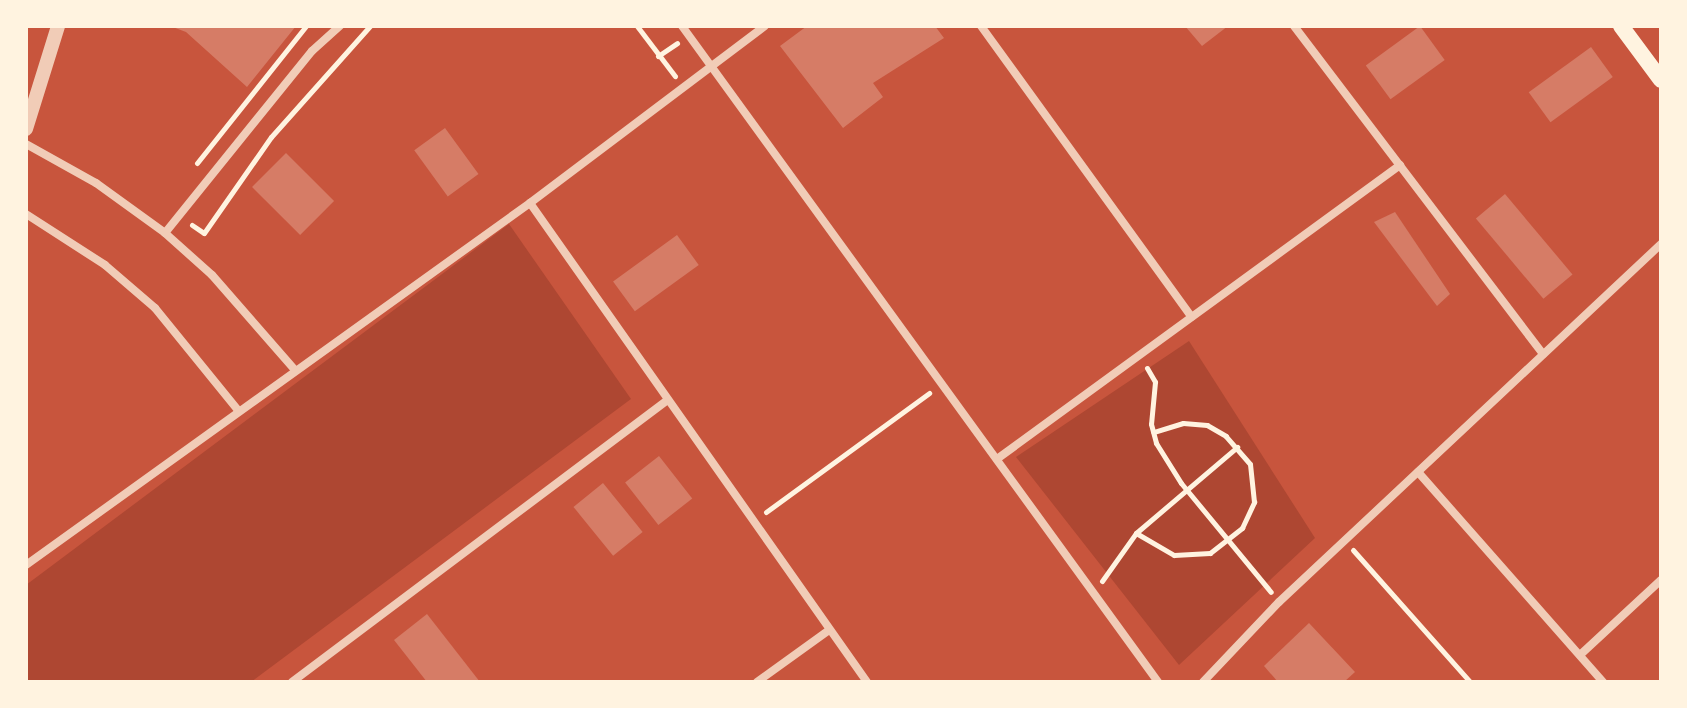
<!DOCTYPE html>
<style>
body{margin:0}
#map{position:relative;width:1687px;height:708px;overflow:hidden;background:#c8553d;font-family:"Noto Sans",sans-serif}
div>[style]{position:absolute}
.green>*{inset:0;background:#ae4732}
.building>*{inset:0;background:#d67c66;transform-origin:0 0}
.path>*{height:5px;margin:-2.5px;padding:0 2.5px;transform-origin:2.5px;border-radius:2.5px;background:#fff3e0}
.minor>*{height:8px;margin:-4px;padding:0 4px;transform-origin:4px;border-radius:4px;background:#f1ccb7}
.tertiary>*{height:14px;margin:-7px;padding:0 7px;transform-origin:7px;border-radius:7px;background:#f1ccb7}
.secondary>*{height:16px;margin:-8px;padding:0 8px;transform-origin:8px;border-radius:8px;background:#fff3e0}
span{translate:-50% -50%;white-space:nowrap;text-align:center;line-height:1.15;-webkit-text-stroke:7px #fff3e0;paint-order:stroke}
.frame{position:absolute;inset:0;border:28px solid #fff3e0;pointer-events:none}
</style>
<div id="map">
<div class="green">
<i style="clip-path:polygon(509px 224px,631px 399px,251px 682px,26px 682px,26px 585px)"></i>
<i style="clip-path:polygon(1189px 341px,1315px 538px,1179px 665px,1016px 457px)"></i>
</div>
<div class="building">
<i style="clip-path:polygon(170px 26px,296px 26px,247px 87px,186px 32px)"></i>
<i style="clip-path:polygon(807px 26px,935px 26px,944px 38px,873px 83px,883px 97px,843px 128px,780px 46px)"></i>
<i style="clip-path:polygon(1185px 26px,1228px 26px,1202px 46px)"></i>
<i style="left:1420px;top:26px;width:42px;height:67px;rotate:54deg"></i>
<i style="left:1591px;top:47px;width:37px;height:77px;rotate:54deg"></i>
<i style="left:445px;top:128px;width:57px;height:38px;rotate:54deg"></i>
<i style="left:286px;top:153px;width:68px;height:48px;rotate:45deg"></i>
<i style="left:1505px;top:194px;width:105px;height:38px;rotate:50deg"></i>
<i style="clip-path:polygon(1395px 212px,1450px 294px,1437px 306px,1374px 222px)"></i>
<i style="left:677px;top:235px;width:37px;height:79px;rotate:54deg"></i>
<i style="left:659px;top:456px;width:54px;height:43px;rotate:52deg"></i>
<i style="left:603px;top:483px;width:63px;height:38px;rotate:51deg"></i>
<i style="clip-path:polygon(427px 614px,480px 682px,427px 682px,394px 640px)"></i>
<i style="clip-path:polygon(1309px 623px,1355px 672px,1344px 682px,1278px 682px,1264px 666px)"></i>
</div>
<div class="path">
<i style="left:637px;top:26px;width:63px;rotate:52.8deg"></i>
<i style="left:658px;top:56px;width:23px;rotate:-34deg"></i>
<i style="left:197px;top:163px;width:175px;rotate:-51.5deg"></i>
<i style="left:192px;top:225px;width:14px;rotate:34deg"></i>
<i style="left:204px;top:233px;width:117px;rotate:-55.1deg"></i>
<i style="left:271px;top:137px;width:149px;rotate:-48.3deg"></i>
<i style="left:1147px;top:368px;width:16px;rotate:60deg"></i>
<i style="left:1155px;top:382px;width:42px;rotate:95.4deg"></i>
<i style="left:1151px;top:424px;width:20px;rotate:75deg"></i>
<i style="left:1156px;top:443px;width:47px;rotate:58deg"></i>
<i style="left:1181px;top:483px;width:141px;rotate:50.5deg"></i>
<i style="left:766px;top:512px;width:202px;rotate:-36.1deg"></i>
<i style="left:1136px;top:533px;width:44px;rotate:30.1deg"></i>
<i style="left:1174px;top:555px;width:36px;rotate:-3deg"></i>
<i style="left:1210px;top:553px;width:41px;rotate:-38deg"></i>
<i style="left:1242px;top:528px;width:29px;rotate:-65deg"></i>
<i style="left:1254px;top:502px;width:38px;rotate:-96deg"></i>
<i style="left:1250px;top:464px;width:37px;rotate:-131deg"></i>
<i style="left:1226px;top:436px;width:22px;rotate:-150deg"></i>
<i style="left:1207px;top:425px;width:24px;rotate:-175deg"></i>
<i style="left:1183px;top:423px;width:31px;rotate:163deg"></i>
<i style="left:1353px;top:550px;width:176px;rotate:48.4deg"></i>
<i style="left:1102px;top:581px;width:59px;rotate:-54.7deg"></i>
<i style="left:1136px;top:533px;width:133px;rotate:-40.4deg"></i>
</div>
<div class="minor">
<i style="left:682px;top:26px;width:811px;rotate:54.03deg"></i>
<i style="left:981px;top:26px;width:359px;rotate:54.1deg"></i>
<i style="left:1294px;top:26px;width:412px;rotate:52.8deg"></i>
<i style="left:26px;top:144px;width:80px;rotate:29.1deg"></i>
<i style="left:96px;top:183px;width:85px;rotate:35.9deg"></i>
<i style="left:165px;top:233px;width:63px;rotate:41.8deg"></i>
<i style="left:212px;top:275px;width:126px;rotate:48.9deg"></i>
<i style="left:530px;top:203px;width:586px;rotate:54.87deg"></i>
<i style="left:26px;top:214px;width:94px;rotate:32.8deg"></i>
<i style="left:105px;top:265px;width:66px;rotate:40.7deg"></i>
<i style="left:155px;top:308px;width:132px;rotate:50.9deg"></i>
<i style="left:165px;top:233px;width:234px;rotate:-51.1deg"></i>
<i style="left:312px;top:51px;width:38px;rotate:-42deg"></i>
<i style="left:997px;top:459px;width:499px;rotate:-36.1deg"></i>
<i style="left:1418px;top:472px;width:280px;rotate:48.6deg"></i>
<i style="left:26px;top:565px;width:621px;rotate:-35.69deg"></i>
<i style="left:530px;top:203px;width:294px;rotate:-37deg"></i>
<i style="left:1580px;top:655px;width:110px;rotate:-42.8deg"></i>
<i style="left:292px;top:682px;width:468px;rotate:-36.9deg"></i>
<i style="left:757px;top:682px;width:89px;rotate:-35.8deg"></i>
<i style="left:1203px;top:682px;width:110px;rotate:-46.5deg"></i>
<i style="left:1279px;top:602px;width:524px;rotate:-43.14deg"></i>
</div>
<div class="tertiary">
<i style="left:26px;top:129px;width:108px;rotate:-72.7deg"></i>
</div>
<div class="secondary">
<i style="left:1621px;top:26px;width:67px;rotate:53.5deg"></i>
</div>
<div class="frame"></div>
</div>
